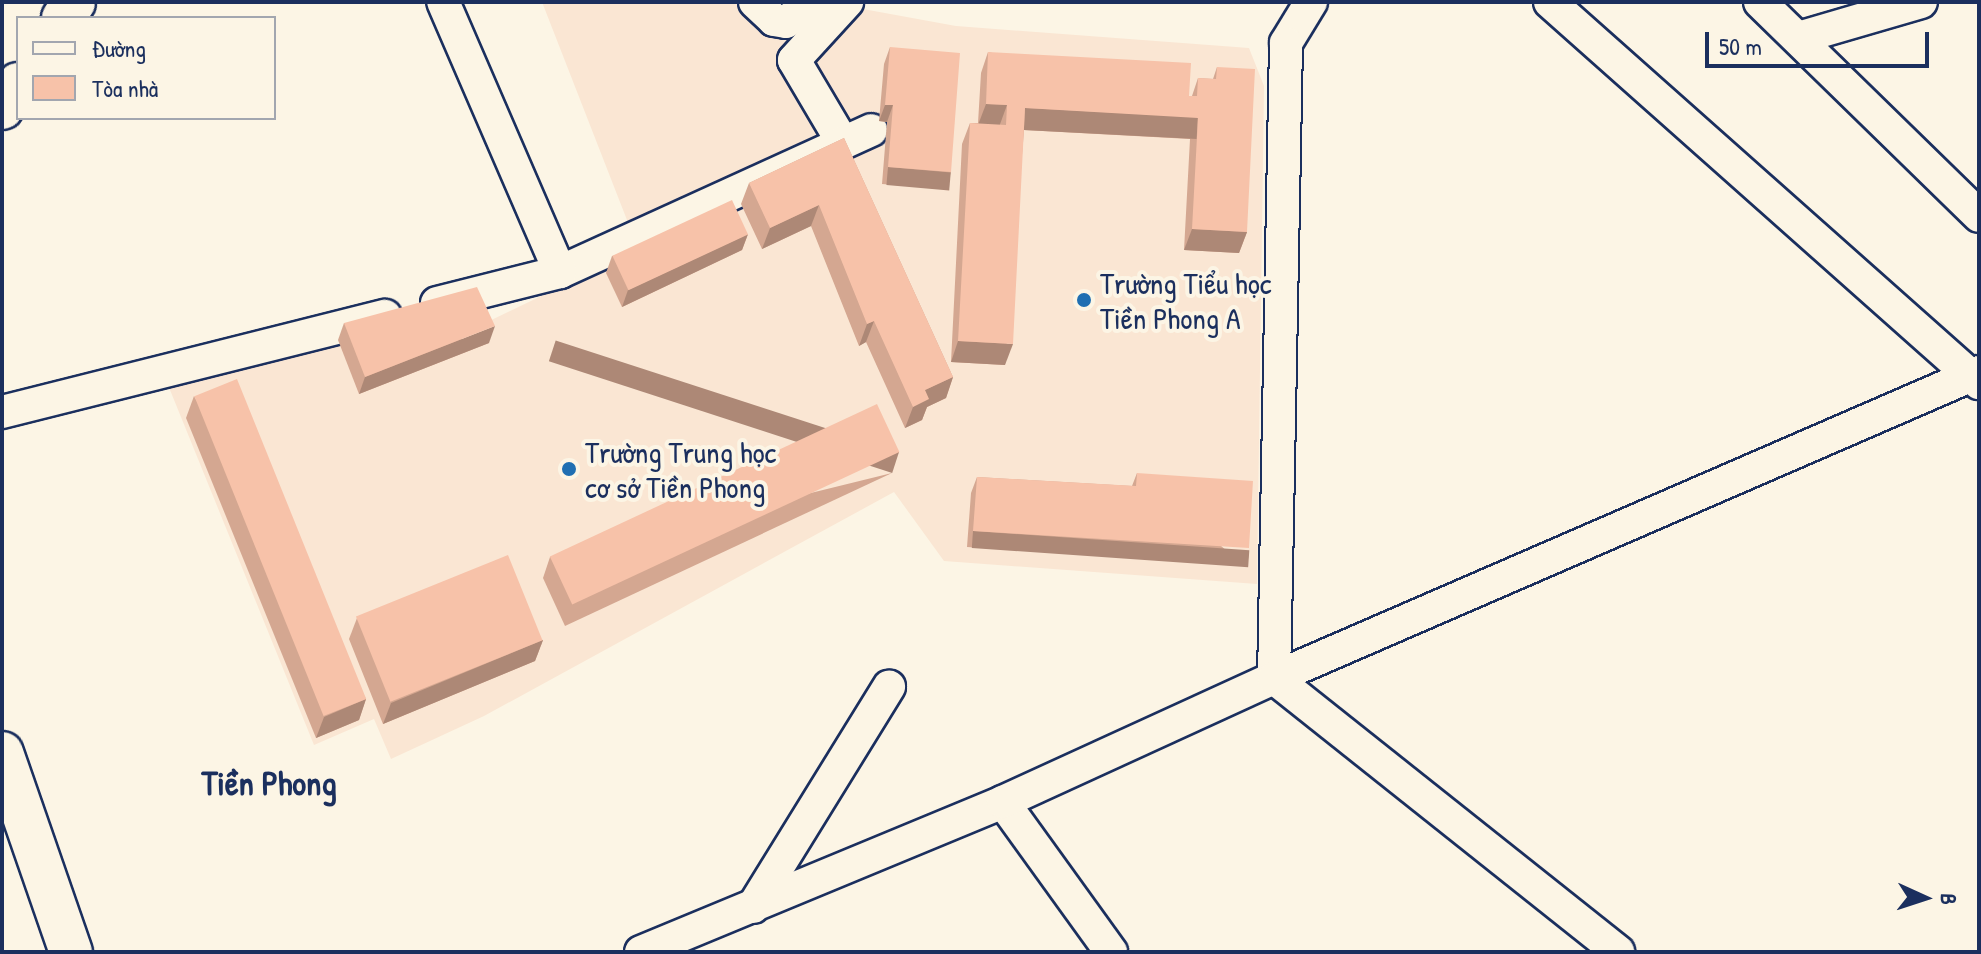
<!DOCTYPE html>
<meta charset="utf-8">
<style>
body{margin:0}
#map{position:relative;width:1981px;height:954px;overflow:hidden;background:#fcf5e5;font-family:"Patrick Hand",sans-serif}
div>[style]{position:absolute}
.built>*{inset:0;background:#fae6d3}
.roads{filter:drop-shadow(2px 0 #1b2f5e) drop-shadow(-2px 0 #1b2f5e) drop-shadow(0 2px #1b2f5e) drop-shadow(0 -2px #1b2f5e)}
.minor>*{height:32px;margin:-16px;padding:0 16px;transform-origin:16px;border-radius:16px;background:#fcf5e5}
.major>*{height:42px;margin:-21px;padding:0 21px;transform-origin:21px;border-radius:21px;background:#fcf5e5}
.wall>*{inset:0;background:#d4a791}
.shaded-wall>*{inset:0;background:#ad8876;transform-origin:0 0}
.building>*{inset:0;background:#f7c2a9;transform-origin:0 0}
.dots>*{width:22px;height:22px;translate:-50% -50%;box-sizing:border-box;border:4px solid #fcf5e5;border-radius:50%}
span{translate:-50% -50%;white-space:nowrap;text-align:center;line-height:1.15;-webkit-text-stroke:8px #fcf5e5;paint-order:stroke}
.poi-label{font-size:30px;color:#1b2f5e}
.left{translate:0 -50%;text-align:left}
.quarter-label{font-size:34px;color:#1b2f5e;font-weight:700}
.frame{position:absolute;inset:0;border:4px solid #1b2f5e;pointer-events:none}
.legend{position:absolute;left:16px;top:16px;width:260px;height:104px;box-sizing:border-box;background:#fcf5e5;border:2px solid #a2a6af;margin:0;padding:10px 14px;list-style:none;font-size:24px;color:#1b2f5e}
.legend li{display:flex;align-items:center;gap:16px;height:40px}
.legend b{width:40px;border:2px solid #a2a6af}
.north{position:absolute;left:1885px;top:858px;width:80px;height:80px;-webkit-text-stroke:6px #fcf5e5;paint-order:stroke;rotate:93deg;font-size:22px;font-weight:700;line-height:32px;text-align:center;color:#1b2f5e}
.north::after{content:'';display:block;margin:auto;width:28px;height:36px;background:#1b2f5e;clip-path:polygon(50% 0,100% 100%,50% 72%,0 100%)}
.scale{position:absolute;left:1705px;top:32px;width:224px;height:36px;box-sizing:border-box;border:4px solid #1b2f5e;border-top:0;padding-left:10px;font-size:24px;line-height:28px;white-space:nowrap;color:#1b2f5e;-webkit-text-stroke:6px #fcf5e5;paint-order:stroke}
</style>
<div id="map">
<div class="built">
<i style="clip-path:polygon(542px 2px,841px 2px,786px 56px,836px 140px,634px 238px)"></i>
<i style="clip-path:polygon(852px 7px,956px 26px,1249px 48px,1264px 86px,1257px 584px,944px 561px,894px 492px,484px 716px,391px 759px,374px 719px,314px 745px,168px 385px,471px 303px,481px 325px,862px 142px,853px 118px,839px 125px,797px 59px)"></i>
</div>
<div class="roads">
<div class="minor">
<i style="left:755px;top:2px;width:26px;rotate:43deg"></i>
<i style="left:774px;top:20px;width:12px;rotate:9deg"></i>
<i style="left:786px;top:22px;width:33px;rotate:-38deg"></i>
<i style="left:1311px;top:2px;width:48px;rotate:121.4deg"></i>
<i style="left:1286px;top:43px;width:635px;rotate:91.08deg"></i>
<i style="left:1274px;top:678px;width:440px;rotate:38.5deg"></i>
<i style="left:1550px;top:2px;width:574px;rotate:41.61deg"></i>
<i style="left:1760px;top:2px;width:306px;rotate:44.3deg"></i>
<i style="left:1798px;top:38px;width:128px;rotate:-16.3deg"></i>
<i style="left:843px;top:143px;width:96px;rotate:-120.6deg"></i>
<i style="left:794px;top:60px;width:79px;rotate:-47.6deg"></i>
<i style="left:560px;top:272px;width:342px;rotate:-24.5deg"></i>
<i style="left:437px;top:303px;width:127px;rotate:-14.1deg"></i>
<i style="left:560px;top:272px;width:294px;rotate:-113.4deg"></i>
<i style="left:2px;top:412px;width:395px;rotate:-14.1deg"></i>
<i style="left:1003px;top:802px;width:185px;rotate:54.2deg"></i>
<i style="left:753px;top:907px;width:259px;rotate:-58.3deg"></i>
<i style="left:641px;top:952px;width:392px;rotate:-22.5deg"></i>
<i style="left:1003px;top:802px;width:298px;rotate:-24.6deg"></i>
<i style="left:1274px;top:678px;width:769px;rotate:-23.46deg"></i>
</div>
<div class="major">
<i style="left:63px;top:18px;width:19px;rotate:-55deg"></i>
<i style="left:2px;top:108px;width:29px;rotate:-56deg"></i>
<i style="left:2px;top:753px;width:211px;rotate:70.9deg"></i>
</div>
</div>
<div class="wall">
<i style="clip-path:polygon(890px 47px,951px 172px,945px 189px,882px 184px,887px 122px,879px 121px,884px 64px)"></i>
<i style="clip-path:polygon(988px 52px,1189px 96px,1192px 96px,1198px 78px,1213px 79px,1217px 67px,1247px 232px,1239px 253px,1184px 250px,1190px 139px,1024px 130px,1005px 365px,951px 362px,962px 144px,970px 123px,978px 123px,981px 73px)"></i>
<i style="clip-path:polygon(844px 138px,953px 377px,946px 398px,927px 407px,922px 420px,905px 428px,866px 342px,859px 346px,811px 226px,762px 249px,741px 204px,749px 183px)"></i>
<i style="clip-path:polygon(748px 234px,742px 250px,622px 307px,606px 273px,612px 256px)"></i>
<i style="clip-path:polygon(344px 323px,489px 343px,359px 394px,338px 340px)"></i>
<i style="clip-path:polygon(194px 396px,366px 699px,359px 720px,316px 738px,186px 418px)"></i>
<i style="clip-path:polygon(892px 473px,565px 626px,543px 578px,550px 557px)"></i>
<i style="clip-path:polygon(1137px 473px,1243px 565px,967px 547px,971px 493px,977px 477px,1132px 486px)"></i>
<i style="clip-path:polygon(357px 618px,543px 640px,535px 661px,383px 724px,349px 639px)"></i>
</div>
<div class="shaded-wall">
<i style="clip-path:polygon(986px 104px,1007px 105px,999px 127px,978px 125px)"></i>
<i style="clip-path:polygon(885px 105px,893px 105px,887px 122px,879px 121px)"></i>
<i style="left:1025px;top:108px;width:173px;height:22px;rotate:3deg"></i>
<i style="left:888px;top:167px;width:63px;height:18px;rotate:5deg"></i>
<i style="clip-path:polygon(819px 205px,811px 226px,762px 249px,770px 228px)"></i>
<i style="clip-path:polygon(1192px 229px,1247px 232px,1239px 253px,1184px 250px)"></i>
<i style="clip-path:polygon(748px 234px,742px 250px,622px 307px,628px 290px)"></i>
<i style="clip-path:polygon(874px 321px,866px 342px,859px 346px,867px 324px)"></i>
<i style="clip-path:polygon(495px 326px,489px 343px,359px 394px,365px 377px)"></i>
<i style="clip-path:polygon(958px 341px,1013px 344px,1005px 365px,951px 362px)"></i>
<i style="clip-path:polygon(953px 377px,946px 398px,927px 407px,922px 420px,905px 428px,913px 407px,925px 390px)"></i>
<i style="left:899px;top:452px;width:22px;height:361px;rotate:108deg"></i>
<i style="left:973px;top:531px;width:277px;height:17px;rotate:4deg"></i>
<i style="clip-path:polygon(543px 640px,535px 661px,383px 724px,391px 703px)"></i>
<i style="clip-path:polygon(366px 699px,359px 720px,316px 738px,324px 717px)"></i>
</div>
<div class="building">
<i style="clip-path:polygon(890px 47px,960px 53px,951px 172px,888px 167px,893px 105px,885px 105px)"></i>
<i style="clip-path:polygon(988px 52px,1191px 63px,1189px 96px,1197px 96px,1198px 78px,1216px 79px,1217px 67px,1255px 69px,1247px 232px,1192px 229px,1198px 118px,1025px 108px,1013px 344px,958px 341px,970px 123px,1006px 125px,1007px 105px,986px 104px)"></i>
<i style="clip-path:polygon(844px 138px,953px 377px,925px 390px,929px 399px,913px 407px,874px 321px,867px 324px,819px 205px,770px 228px,749px 183px)"></i>
<i style="left:732px;top:200px;width:38px;height:132px;rotate:65deg"></i>
<i style="clip-path:polygon(477px 287px,495px 326px,365px 377px,344px 323px)"></i>
<i style="left:237px;top:379px;width:345px;height:46px;rotate:68deg"></i>
<i style="left:877px;top:404px;width:53px;height:361px;rotate:65deg"></i>
<i style="clip-path:polygon(1137px 473px,1253px 481px,1249px 548px,973px 531px,977px 477px,1136px 486px)"></i>
<i style="left:508px;top:555px;width:92px;height:164px;rotate:68deg"></i>
</div>
<div class="dots">
<i style="left:1084px;top:300px;background:#1f6fb2"></i>
<i style="left:569px;top:469px;background:#1f6fb2"></i>
</div>
<div class="poi-label">
<span class="left" style="left:1100px;top:300px">Trường Tiểu học<br>Tiền Phong A</span>
<span class="left" style="left:585px;top:469px">Trường Trung học<br>cơ sở Tiền Phong</span>
</div>
<div class="quarter-label">
<span style="left:269px;top:784px">Tiền Phong</span>
</div>
<div class="frame"></div>
<ul class="legend">
<li><b style="height:10px;background:#fcf5e5"></b>Đường</li>
<li><b style="height:22px;background:#f7c2a9"></b>Tòa nhà</li>
</ul>
<div class="north">B</div>
<div class="scale">50 m</div>
</div>
